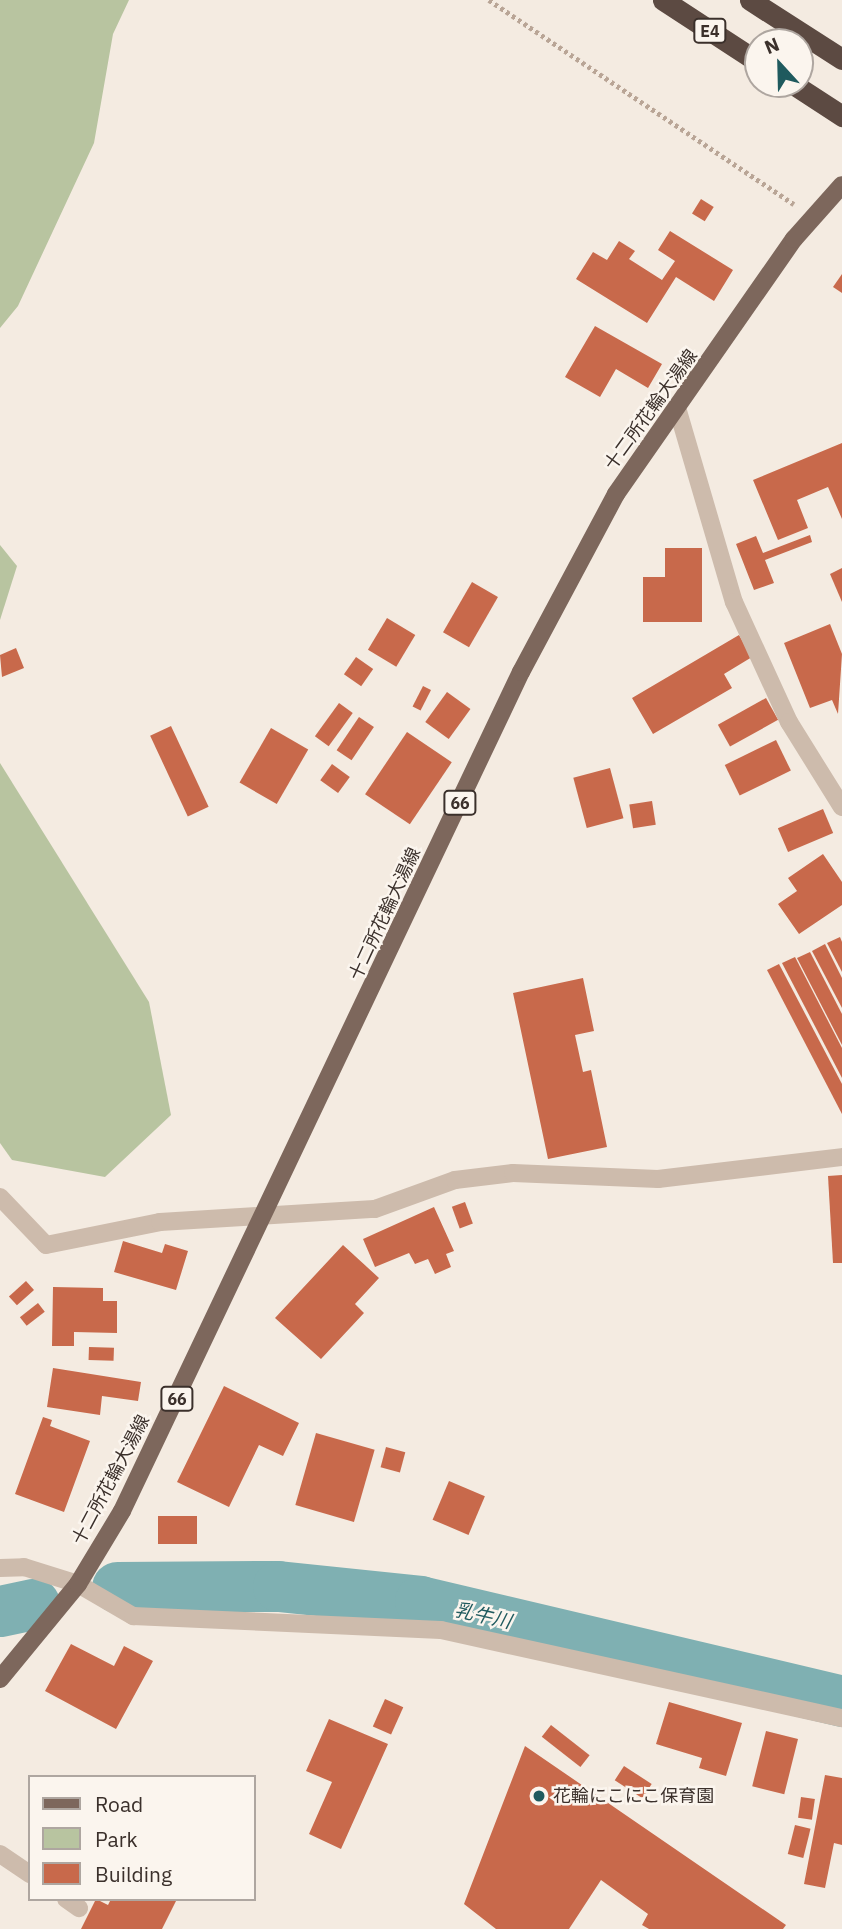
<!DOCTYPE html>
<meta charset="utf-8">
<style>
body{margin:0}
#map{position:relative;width:842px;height:1929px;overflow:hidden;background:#f4ebe1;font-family:"IBM Plex Sans","Noto Sans JP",sans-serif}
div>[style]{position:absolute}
.green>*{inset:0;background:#b8c4a0}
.river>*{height:51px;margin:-25.5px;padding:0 25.5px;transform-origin:25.5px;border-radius:25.5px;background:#7fb0b2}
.building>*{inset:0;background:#c8694b;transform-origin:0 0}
.path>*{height:4.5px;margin-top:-2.25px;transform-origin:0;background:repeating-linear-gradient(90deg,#b9a596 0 3.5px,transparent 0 7px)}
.minor>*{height:18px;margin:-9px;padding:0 9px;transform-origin:9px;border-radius:9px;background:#cdbbac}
.major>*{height:18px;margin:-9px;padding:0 9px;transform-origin:9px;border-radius:9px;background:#7d675c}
.highway>*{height:21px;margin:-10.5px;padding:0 10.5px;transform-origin:10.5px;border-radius:10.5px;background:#5c4a42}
.dots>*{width:19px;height:19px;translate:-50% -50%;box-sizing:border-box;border:4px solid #fbf5ee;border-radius:50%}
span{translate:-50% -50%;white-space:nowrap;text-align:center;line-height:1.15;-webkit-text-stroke:5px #fbf5ee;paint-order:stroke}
.shield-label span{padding:2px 5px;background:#fbf5ee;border:2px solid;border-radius:5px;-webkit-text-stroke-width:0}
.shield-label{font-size:16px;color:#3b302b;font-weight:700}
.street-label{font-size:18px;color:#3b302b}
.poi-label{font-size:18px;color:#3b302b}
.left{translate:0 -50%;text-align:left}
.water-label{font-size:19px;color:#1f5a5e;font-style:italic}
.legend{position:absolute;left:28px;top:1775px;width:228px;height:126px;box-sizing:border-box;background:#fbf5ee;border:2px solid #aea6a0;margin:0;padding:9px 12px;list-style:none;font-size:21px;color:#3b302b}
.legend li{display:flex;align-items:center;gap:14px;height:35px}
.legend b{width:35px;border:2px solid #aea6a0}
.north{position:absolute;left:744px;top:28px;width:70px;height:70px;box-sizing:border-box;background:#fbf5ee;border:2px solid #aea6a0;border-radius:50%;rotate:338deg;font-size:19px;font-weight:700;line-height:28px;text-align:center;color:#3b302b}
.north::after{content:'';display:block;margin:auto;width:24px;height:32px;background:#1f5a5e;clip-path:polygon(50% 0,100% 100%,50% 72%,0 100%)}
</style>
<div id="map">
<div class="green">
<i style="clip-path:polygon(0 0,129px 0,113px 34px,94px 143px,18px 306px,0 328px)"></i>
<i style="clip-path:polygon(0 545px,17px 566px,0 620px)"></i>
<i style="clip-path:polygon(0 763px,149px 1002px,171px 1115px,105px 1177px,12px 1160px,0 1143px)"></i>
</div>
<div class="river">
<i style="left:117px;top:1587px;width:161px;rotate:-0.4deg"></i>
<i style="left:278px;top:1586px;width:143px;rotate:6deg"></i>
<i style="left:420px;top:1601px;width:434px;rotate:13.3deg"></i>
<i style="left:0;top:1611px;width:35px;rotate:-12deg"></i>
</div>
<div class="building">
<i style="left:701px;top:199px;width:15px;height:17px;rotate:32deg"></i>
<i style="clip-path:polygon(670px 231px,733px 270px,714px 301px,676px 277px,647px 323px,576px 279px,593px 252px,607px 260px,619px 241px,635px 251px,629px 259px,662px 280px,675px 261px,658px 250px)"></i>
<i style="clip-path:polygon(842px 274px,842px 293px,833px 287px)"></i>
<i style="clip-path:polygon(595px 326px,662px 364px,648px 388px,616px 369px,600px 397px,565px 377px)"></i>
<i style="clip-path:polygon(842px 443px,842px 519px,828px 487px,797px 500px,808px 528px,778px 540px,753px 480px)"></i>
<i style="clip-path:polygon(810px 535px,812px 542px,765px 560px,774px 583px,754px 590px,736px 544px,756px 536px,763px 553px)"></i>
<i style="clip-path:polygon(665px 548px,702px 548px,702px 622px,643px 622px,643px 577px,665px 577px)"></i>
<i style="clip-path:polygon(842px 568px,842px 602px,830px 574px)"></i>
<i style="left:472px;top:582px;width:30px;height:58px;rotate:30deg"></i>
<i style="left:387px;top:618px;width:33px;height:37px;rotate:31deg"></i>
<i style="clip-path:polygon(830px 624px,842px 654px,838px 714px,832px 700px,810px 708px,784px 643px)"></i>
<i style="clip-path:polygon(739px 635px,752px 657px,724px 674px,732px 688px,653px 734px,632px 698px)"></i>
<i style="clip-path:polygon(16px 648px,24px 668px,2px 677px,0 655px)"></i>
<i style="left:356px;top:657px;width:21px;height:21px;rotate:35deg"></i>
<i style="left:423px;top:686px;width:9px;height:23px;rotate:27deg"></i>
<i style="left:447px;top:692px;width:29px;height:37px;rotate:36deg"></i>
<i style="left:766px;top:698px;width:25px;height:55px;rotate:61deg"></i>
<i style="left:339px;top:703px;width:17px;height:41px;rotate:36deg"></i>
<i style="left:359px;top:717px;width:18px;height:40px;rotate:34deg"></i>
<i style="left:171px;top:726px;width:89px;height:23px;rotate:65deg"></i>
<i style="left:271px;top:728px;width:43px;height:63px;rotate:30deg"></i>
<i style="left:407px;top:732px;width:54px;height:75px;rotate:34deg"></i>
<i style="left:776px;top:740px;width:34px;height:57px;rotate:64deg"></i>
<i style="left:332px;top:764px;width:22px;height:20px;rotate:36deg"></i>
<i style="left:610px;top:768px;width:52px;height:38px;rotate:75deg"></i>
<i style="left:652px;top:801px;width:24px;height:23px;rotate:81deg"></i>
<i style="left:823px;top:809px;width:26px;height:49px;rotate:67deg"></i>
<i style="clip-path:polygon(823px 854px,842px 882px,842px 905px,799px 934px,778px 904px,797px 891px,788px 878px)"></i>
<i style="clip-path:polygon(840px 937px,842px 942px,842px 972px,827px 943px)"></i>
<i style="clip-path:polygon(825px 944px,842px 978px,842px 1008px,812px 951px)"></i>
<i style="clip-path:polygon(810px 952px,842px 1014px,842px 1045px,797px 958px)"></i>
<i style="clip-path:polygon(795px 957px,842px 1048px,842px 1078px,782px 963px)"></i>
<i style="clip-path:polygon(779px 964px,842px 1084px,842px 1114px,767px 970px)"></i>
<i style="clip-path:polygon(583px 978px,594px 1031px,575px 1035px,583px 1072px,591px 1070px,607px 1147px,548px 1159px,513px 993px)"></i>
<i style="clip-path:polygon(842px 1175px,842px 1263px,833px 1263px,828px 1176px)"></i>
<i style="left:465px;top:1202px;width:23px;height:14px;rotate:70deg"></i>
<i style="clip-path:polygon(434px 1207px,454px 1251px,446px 1254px,451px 1267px,435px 1274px,428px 1259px,415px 1264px,409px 1253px,375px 1267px,363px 1239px)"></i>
<i style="clip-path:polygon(123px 1241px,162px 1253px,165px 1244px,188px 1251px,176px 1290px,114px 1272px)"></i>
<i style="clip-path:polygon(343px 1245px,379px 1278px,355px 1304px,364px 1313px,321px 1359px,275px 1318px)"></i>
<i style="left:26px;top:1281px;width:12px;height:23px;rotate:48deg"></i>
<i style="clip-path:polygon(53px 1287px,103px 1288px,103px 1301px,117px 1301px,117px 1333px,74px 1332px,74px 1346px,52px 1346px)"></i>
<i style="left:38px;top:1303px;width:11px;height:23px;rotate:52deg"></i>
<i style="left:89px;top:1347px;width:25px;height:13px;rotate:2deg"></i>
<i style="clip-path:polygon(53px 1368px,141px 1382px,138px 1401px,102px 1396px,100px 1415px,47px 1407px)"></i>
<i style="clip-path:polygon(224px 1386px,299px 1423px,283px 1456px,259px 1445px,229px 1507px,177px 1482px)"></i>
<i style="clip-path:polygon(43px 1417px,52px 1420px,50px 1426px,90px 1441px,64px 1512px,15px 1494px)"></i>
<i style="left:316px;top:1433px;width:61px;height:75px;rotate:16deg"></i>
<i style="left:386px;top:1447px;width:20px;height:21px;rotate:15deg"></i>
<i style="left:449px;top:1481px;width:39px;height:42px;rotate:23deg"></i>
<i style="left:158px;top:1516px;width:39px;height:28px"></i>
<i style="clip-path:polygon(71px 1644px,114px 1666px,124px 1646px,153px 1661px,116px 1729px,45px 1691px)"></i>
<i style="left:385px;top:1699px;width:20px;height:30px;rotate:24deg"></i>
<i style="clip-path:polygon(669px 1702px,742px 1723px,726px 1776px,699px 1768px,702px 1758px,656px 1744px)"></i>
<i style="clip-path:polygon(329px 1719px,388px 1744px,341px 1849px,309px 1834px,332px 1782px,306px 1771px)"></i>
<i style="left:551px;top:1725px;width:49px;height:15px;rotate:38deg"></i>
<i style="left:766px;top:1731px;width:33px;height:57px;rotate:14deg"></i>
<i style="clip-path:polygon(525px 1746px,786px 1925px,783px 1929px,649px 1929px,642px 1925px,648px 1914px,601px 1880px,569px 1929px,496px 1929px,464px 1904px)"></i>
<i style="left:624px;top:1766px;width:33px;height:17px;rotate:33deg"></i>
<i style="clip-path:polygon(825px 1775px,842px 1778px,842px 1845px,834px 1843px,825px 1888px,804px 1884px)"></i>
<i style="left:801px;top:1797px;width:14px;height:21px;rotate:8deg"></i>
<i style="left:795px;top:1825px;width:16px;height:30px;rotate:14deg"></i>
<i style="clip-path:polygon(96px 1899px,108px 1905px,111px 1899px,177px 1899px,162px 1929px,81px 1929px)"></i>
</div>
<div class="path">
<i style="left:489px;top:0;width:367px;rotate:33.8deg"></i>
</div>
<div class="minor">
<i style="left:678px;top:411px;width:199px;rotate:73.7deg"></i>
<i style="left:734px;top:602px;width:132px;rotate:65.4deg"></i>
<i style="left:789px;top:722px;width:100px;rotate:58.1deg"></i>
<i style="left:0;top:1197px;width:66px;rotate:46.2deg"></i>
<i style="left:46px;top:1245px;width:116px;rotate:-11.4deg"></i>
<i style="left:160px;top:1222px;width:215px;rotate:-3.5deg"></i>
<i style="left:375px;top:1209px;width:85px;rotate:-19.9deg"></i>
<i style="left:455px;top:1180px;width:58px;rotate:-6.9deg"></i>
<i style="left:513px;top:1173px;width:145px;rotate:2.4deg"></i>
<i style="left:658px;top:1179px;width:185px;rotate:-6.8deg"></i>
<i style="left:0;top:1568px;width:24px;rotate:-2deg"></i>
<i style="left:24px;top:1567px;width:57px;rotate:17.5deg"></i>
<i style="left:78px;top:1584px;width:64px;rotate:30.2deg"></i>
<i style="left:133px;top:1616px;width:308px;rotate:2.6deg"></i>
<i style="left:441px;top:1630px;width:411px;rotate:12.4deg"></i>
<i style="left:0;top:1854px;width:36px;rotate:34deg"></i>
<i style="left:66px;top:1899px;width:16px;rotate:35deg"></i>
</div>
<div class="major">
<i style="left:0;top:1679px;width:123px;rotate:-50.6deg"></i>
<i style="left:78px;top:1584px;width:85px;rotate:-58.9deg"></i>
<i style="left:122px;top:1511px;width:929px;rotate:-64.57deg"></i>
<i style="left:521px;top:672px;width:202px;rotate:-61.9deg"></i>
<i style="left:616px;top:494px;width:311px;rotate:-55.1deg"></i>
<i style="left:794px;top:239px;width:72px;rotate:-48.4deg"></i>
</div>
<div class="highway">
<i style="left:663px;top:0;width:113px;rotate:33.1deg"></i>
<i style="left:750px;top:0;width:109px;rotate:32.7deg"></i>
<i style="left:793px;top:84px;width:59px;rotate:33.1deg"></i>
</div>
<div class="dots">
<i style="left:539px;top:1796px;background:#1f5a5e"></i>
</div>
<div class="shield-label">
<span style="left:710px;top:31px">E4</span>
<span style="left:460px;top:803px">66</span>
<span style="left:177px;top:1399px">66</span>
</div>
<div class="street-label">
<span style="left:651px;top:410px;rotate:-54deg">十二所花輪大湯線</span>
<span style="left:385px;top:914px;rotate:-65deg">十二所花輪大湯線</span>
<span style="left:111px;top:1480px;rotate:-62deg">十二所花輪大湯線</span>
</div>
<div class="poi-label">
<span class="left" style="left:553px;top:1796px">花輪にこにこ保育園</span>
</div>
<div class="water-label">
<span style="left:483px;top:1616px;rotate:13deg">乳牛川</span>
</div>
<ul class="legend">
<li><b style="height:9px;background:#7d675c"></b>Road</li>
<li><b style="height:19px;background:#b8c4a0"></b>Park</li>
<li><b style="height:19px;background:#c8694b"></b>Building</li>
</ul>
<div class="north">N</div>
</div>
